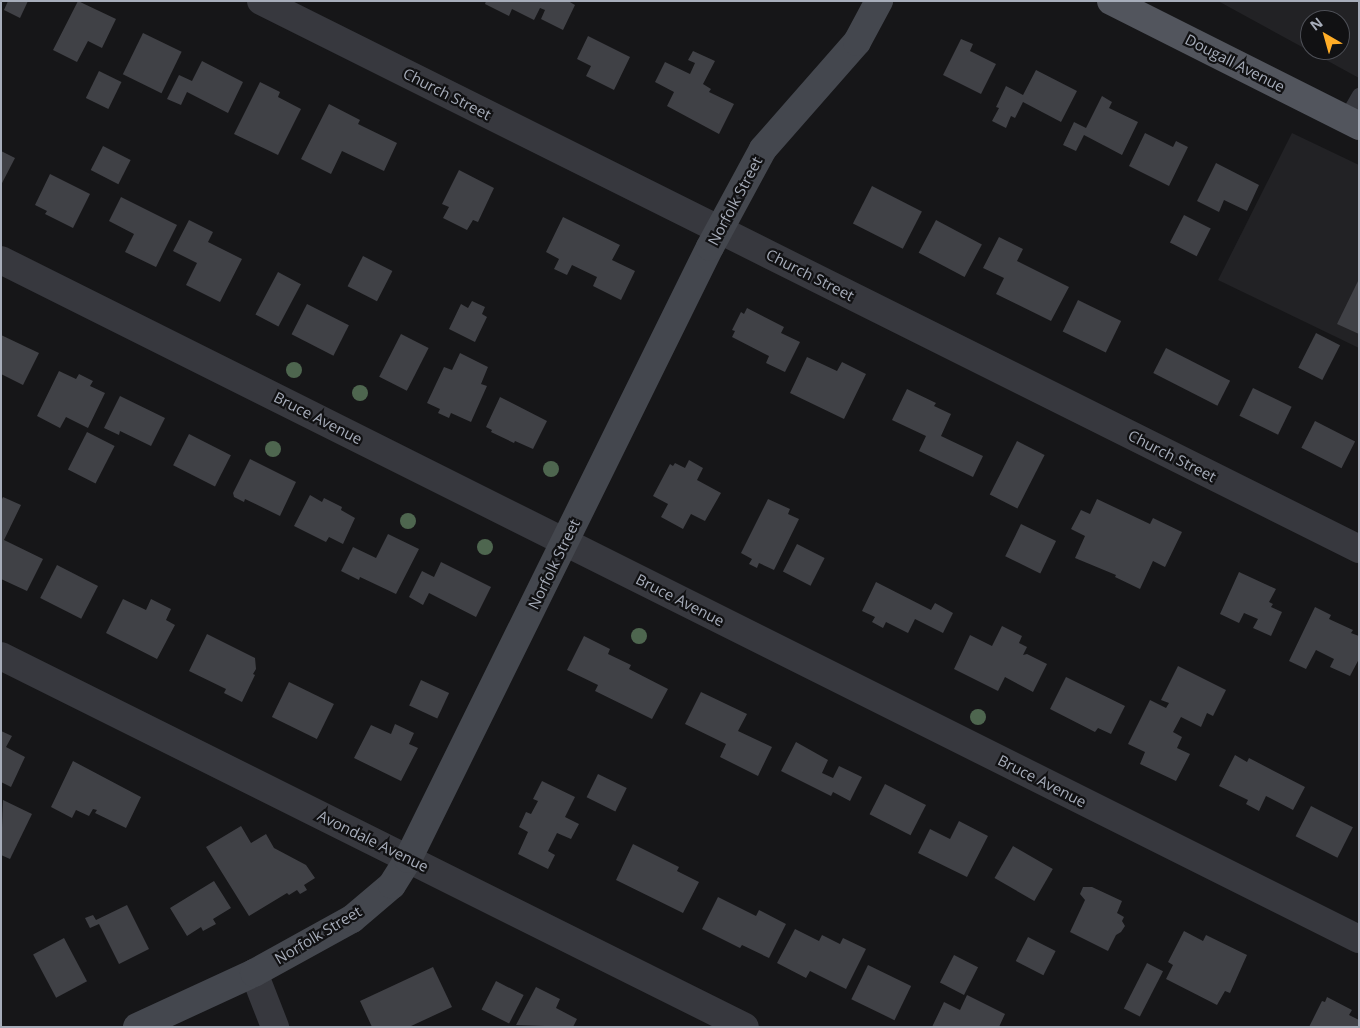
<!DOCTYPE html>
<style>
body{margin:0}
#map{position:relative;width:1360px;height:1028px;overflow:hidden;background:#161618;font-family:"Open Sans",sans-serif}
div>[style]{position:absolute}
.built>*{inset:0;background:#222225}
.building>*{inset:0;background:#404146;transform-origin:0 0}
.lane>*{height:15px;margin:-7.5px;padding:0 7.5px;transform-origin:7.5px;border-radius:7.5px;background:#37383e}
.street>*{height:28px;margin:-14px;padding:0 14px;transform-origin:14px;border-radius:14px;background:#37383e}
.secondary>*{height:28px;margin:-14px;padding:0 14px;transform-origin:14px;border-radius:14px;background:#44474e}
.primary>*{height:28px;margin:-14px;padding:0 14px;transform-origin:14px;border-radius:14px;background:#52555d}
.trees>*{width:16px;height:16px;margin:-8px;border-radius:50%;background:#4e664f}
span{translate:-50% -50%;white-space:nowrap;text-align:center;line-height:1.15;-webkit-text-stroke:4.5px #111113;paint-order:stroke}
.street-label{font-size:15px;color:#a7adba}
.frame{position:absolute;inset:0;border:2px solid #a7adba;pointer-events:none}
.north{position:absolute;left:1300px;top:10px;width:50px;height:50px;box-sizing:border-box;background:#111113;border:1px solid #4d4f56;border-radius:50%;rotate:322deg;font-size:14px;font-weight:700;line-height:20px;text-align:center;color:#a7adba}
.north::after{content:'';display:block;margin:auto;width:18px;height:22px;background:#ffad27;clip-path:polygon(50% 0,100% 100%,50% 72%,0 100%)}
</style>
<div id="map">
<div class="built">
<i style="clip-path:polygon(evenodd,1218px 1px,1359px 1px,1359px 78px,1337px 66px,1218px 1px,1310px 20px,1340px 20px,1340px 50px,1310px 50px,1310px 20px)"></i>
<i style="clip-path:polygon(1292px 133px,1359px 165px,1359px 348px,1218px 280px)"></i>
</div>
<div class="building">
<i style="clip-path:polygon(8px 1px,28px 1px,20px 18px,4px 10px)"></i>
<i style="clip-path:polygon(78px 1px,116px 19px,102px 48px,88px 41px,77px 62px,53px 50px)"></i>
<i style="clip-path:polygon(486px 1px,568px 1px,575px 5px,563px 30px,541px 19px,545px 10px,540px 8px,534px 20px,512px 9px,509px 16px,485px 4px)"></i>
<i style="left:143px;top:33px;width:43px;height:46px;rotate:26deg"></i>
<i style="clip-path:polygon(588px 36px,630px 57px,614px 90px,586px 76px,591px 66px,577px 59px)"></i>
<i style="clip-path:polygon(961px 39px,973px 44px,970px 51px,996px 64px,981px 94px,943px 75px)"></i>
<i style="clip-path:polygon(693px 51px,715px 61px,703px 84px,711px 89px,709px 92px,734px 104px,719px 134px,667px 106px,674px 92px,655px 82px,665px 62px,690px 74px,695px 63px,688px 60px)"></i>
<i style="clip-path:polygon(202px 61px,243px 82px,228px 113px,187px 92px,181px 105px,167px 99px,179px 75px,192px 81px)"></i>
<i style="clip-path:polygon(1036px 70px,1077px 91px,1061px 122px,1023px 102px,1015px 118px,1011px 116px,1006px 128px,992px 121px,999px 108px,996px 107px,1006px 86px,1023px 95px)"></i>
<i style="left:99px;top:71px;width:25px;height:30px;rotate:26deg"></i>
<i style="clip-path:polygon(260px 82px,280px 92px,278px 97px,301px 109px,278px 155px,234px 134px)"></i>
<i style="clip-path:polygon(1102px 96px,1112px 102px,1109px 108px,1138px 122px,1122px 155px,1084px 135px,1076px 151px,1063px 145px,1074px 122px,1086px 128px)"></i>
<i style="clip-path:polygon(329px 104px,360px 120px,358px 124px,397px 143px,384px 171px,342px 151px,331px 174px,301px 159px)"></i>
<i style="clip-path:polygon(1145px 133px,1173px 147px,1176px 141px,1188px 147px,1169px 186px,1129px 166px)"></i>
<i style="left:103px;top:146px;width:31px;height:27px;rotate:27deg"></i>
<i style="clip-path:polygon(1px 151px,15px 158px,1px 185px)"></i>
<i style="clip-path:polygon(1216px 163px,1259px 185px,1247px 211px,1224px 200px,1219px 212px,1197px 201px)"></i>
<i style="clip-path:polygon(459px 170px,494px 188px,478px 222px,473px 220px,467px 230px,443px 218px,449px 207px,442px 204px)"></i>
<i style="clip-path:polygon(50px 174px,90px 194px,73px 228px,45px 214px,47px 211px,35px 205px)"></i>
<i style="left:872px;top:186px;width:56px;height:42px;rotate:27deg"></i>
<i style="clip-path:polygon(121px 197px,177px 225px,156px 267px,125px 252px,134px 234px,109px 221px)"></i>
<i style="left:1184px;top:215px;width:30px;height:31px;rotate:27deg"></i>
<i style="clip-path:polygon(563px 217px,620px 245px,612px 260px,635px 271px,621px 300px,593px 286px,597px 277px,572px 265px,567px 275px,554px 269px,559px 259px,546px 252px)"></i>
<i style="clip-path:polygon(189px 220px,213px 232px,208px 242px,242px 259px,220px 302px,186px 285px,197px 263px,173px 251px)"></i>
<i style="left:936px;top:220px;width:52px;height:37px;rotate:28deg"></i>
<i style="clip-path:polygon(999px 237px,1023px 249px,1017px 261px,1069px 287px,1051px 321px,996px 294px,1004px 278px,983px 268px)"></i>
<i style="left:363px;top:256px;width:33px;height:34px;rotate:27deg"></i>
<i style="left:278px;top:272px;width:26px;height:48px;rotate:28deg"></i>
<i style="clip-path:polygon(1359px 279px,1359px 334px,1337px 324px)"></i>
<i style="left:1078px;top:300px;width:48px;height:35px;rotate:26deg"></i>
<i style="clip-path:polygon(472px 301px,485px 307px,482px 314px,487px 317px,475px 342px,449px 329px,461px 304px,468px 308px)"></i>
<i style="left:307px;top:304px;width:47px;height:34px;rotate:27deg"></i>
<i style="clip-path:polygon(747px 308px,784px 327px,781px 333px,800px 342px,785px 372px,766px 363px,769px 356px,732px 337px,735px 331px,732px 330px,741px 312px,744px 314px)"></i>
<i style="left:1316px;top:333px;width:27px;height:39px;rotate:27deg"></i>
<i style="left:401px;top:334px;width:31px;height:48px;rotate:27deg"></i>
<i style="clip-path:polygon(1px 335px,39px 353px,23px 385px,1px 374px)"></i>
<i style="left:1166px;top:348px;width:72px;height:28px;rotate:27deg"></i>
<i style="clip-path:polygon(460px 353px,488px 367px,481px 384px,487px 386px,471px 422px,451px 413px,449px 418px,438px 413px,440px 409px,427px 403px,444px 367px,452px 370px)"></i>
<i style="clip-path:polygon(807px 357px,837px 371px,842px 362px,866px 374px,844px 419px,790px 393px)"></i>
<i style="clip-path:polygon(59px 371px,76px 379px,79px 374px,93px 381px,90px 386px,105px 393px,88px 428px,66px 417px,60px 428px,37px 416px)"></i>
<i style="left:1253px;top:388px;width:43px;height:31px;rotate:26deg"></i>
<i style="clip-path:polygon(907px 389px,936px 403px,934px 406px,951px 414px,941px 436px,983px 456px,973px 477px,919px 451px,926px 436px,892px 420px)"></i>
<i style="clip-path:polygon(120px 396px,165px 418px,151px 446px,120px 431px,119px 435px,104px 428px)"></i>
<i style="clip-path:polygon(500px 397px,547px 421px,533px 449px,515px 441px,514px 443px,491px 432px,492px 430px,486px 427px)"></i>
<i style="left:1315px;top:421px;width:45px;height:30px;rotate:27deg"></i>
<i style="left:87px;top:432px;width:31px;height:42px;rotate:27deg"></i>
<i style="left:189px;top:434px;width:47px;height:35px;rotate:27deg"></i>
<i style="left:1017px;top:441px;width:31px;height:60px;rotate:27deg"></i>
<i style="clip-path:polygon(250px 459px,296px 482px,280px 516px,245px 499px,244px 502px,234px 497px,233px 493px)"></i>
<i style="clip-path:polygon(689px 460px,703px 468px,697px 480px,721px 493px,705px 521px,691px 514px,683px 529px,661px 517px,668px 504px,653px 496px,670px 464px,673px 466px,675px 463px,685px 468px)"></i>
<i style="clip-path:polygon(310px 495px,322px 502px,324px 498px,342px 507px,341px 510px,355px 518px,343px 544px,329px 537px,326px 542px,294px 526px)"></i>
<i style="clip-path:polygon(3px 497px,21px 505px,4px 540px,43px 559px,27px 591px,1px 579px,1px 501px)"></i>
<i style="clip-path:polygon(768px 499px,790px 509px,788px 514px,799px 519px,774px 570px,759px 563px,757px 568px,749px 564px,752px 559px,741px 553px)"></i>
<i style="clip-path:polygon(1097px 499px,1150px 524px,1153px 518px,1182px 532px,1165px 567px,1153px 561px,1140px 589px,1115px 577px,1116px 575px,1075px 558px,1085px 536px,1071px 529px,1081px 510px,1090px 514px)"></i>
<i style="left:1021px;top:524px;width:39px;height:36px;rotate:26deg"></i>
<i style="clip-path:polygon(388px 534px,419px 549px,396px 594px,360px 577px,359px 580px,341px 571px,353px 547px,376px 558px)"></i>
<i style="left:797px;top:544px;width:31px;height:31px;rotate:27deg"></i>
<i style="clip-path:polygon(441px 562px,491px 587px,476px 617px,429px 593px,423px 605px,409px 597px,422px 571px,434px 577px)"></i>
<i style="left:57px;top:565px;width:46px;height:37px;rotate:27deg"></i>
<i style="clip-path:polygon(1239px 572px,1276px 589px,1269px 602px,1273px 604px,1271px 607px,1282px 612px,1271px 636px,1253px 628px,1258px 619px,1244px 613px,1239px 623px,1220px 614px)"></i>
<i style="clip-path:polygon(876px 582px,931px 610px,935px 603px,953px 613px,943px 633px,915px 619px,908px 633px,886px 622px,883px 628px,872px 622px,875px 617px,862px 611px)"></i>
<i style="clip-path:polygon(123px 599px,146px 610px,151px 599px,171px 609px,166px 620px,175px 625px,157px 659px,106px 633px)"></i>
<i style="clip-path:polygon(1315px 607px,1331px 615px,1329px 619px,1353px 630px,1351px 633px,1359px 636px,1359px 659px,1350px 676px,1330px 667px,1334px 659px,1316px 650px,1306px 669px,1289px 661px)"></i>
<i style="clip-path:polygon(1002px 626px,1022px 636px,1019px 643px,1027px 647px,1023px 655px,1027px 654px,1047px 664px,1033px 692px,1005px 677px,998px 691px,954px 669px,970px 635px,992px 646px)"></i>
<i style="clip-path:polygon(207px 634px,255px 658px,256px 669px,253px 674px,255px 675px,242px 702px,224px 693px,226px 689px,189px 671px)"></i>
<i style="clip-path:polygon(584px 636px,610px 649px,608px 654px,631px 665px,629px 669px,668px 689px,652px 719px,595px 691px,598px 685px,567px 670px)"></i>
<i style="clip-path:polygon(1178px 666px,1226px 690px,1213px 716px,1207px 713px,1201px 727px,1181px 717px,1173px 732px,1182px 737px,1177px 748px,1190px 754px,1176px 781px,1140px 764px,1145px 752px,1128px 744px,1150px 700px,1166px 708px,1169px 703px,1161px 700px)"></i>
<i style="clip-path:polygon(1066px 677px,1125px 706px,1111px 734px,1098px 728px,1095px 732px,1050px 709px)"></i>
<i style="left:421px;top:680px;width:31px;height:28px;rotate:25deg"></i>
<i style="left:289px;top:682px;width:50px;height:39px;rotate:26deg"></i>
<i style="clip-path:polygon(701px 692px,747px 714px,738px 731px,772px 747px,758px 776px,720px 757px,726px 744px,685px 724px)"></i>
<i style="clip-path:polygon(395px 724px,414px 733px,409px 744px,418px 748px,401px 781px,354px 758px,371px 725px,391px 734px)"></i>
<i style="clip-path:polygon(1px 731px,12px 736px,6px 747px,25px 757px,11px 787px,1px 782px)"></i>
<i style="clip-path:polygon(796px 742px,828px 760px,822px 773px,833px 778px,839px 766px,862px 777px,850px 801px,833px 792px,831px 796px,781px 771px)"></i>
<i style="clip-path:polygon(1235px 755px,1247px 762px,1249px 758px,1305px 787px,1293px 810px,1266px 796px,1259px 811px,1246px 804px,1248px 800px,1219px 786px)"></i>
<i style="clip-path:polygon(73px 761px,141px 797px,126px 828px,95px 813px,97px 810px,93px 809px,89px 816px,76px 810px,72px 818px,51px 807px)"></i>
<i style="left:598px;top:774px;width:32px;height:26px;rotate:26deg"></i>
<i style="clip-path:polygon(542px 781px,575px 797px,565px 817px,579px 824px,571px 839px,557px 833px,548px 851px,555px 855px,548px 869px,518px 854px,528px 832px,519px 827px,526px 812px,531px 814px,538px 801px,533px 799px)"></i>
<i style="left:885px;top:784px;width:46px;height:34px;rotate:27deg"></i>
<i style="clip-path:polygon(3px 800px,32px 814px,10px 859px,1px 855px)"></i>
<i style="left:1311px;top:806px;width:47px;height:34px;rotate:27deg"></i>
<i style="clip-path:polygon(959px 821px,988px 836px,967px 877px,918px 853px,930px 829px,950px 839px)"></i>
<i style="clip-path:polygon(241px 826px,251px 843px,266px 834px,274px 848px,306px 865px,315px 878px,304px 885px,307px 890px,300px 894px,297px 890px,289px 895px,287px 893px,249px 916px,206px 847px)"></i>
<i style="clip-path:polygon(633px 844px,679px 867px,677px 871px,699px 882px,683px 913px,616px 880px)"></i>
<i style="left:1013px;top:846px;width:46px;height:37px;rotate:30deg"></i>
<i style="clip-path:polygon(214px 881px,231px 908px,213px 919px,216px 924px,203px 931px,201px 927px,187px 936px,170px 908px)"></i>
<i style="clip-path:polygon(1083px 887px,1092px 887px,1122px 901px,1117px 913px,1124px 917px,1122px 921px,1125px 926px,1121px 932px,1116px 935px,1108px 951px,1070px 932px,1085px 900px,1080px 894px)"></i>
<i style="clip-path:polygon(718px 897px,756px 916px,759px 910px,786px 924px,769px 958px,742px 945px,740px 948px,702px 929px)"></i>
<i style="clip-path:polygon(127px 905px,149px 949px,119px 964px,99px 924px,90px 928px,85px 918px,93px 915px,96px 920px)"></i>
<i style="clip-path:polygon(795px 929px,819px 941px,822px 935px,840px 944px,843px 938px,866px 949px,846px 989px,810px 971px,806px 978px,777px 963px)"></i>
<i style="clip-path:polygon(1184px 931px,1203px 941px,1206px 935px,1247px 955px,1230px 993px,1225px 991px,1217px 1005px,1166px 979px,1173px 965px,1168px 962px)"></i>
<i style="left:1028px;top:937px;width:31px;height:27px;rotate:27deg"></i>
<i style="left:64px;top:938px;width:49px;height:35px;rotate:62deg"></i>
<i style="left:954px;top:955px;width:27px;height:31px;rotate:27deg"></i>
<i style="left:1147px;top:963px;width:18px;height:51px;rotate:27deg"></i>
<i style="left:868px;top:965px;width:48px;height:38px;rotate:26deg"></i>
<i style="clip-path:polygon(433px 967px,452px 1007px,409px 1027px,372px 1027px,360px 1001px)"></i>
<i style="left:496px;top:981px;width:31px;height:32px;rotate:27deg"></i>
<i style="clip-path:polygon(536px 987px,560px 999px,556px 1008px,577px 1019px,573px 1027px,516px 1025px)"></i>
<i style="clip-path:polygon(967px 995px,1005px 1014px,999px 1027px,932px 1027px,944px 1002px,960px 1010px)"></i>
<i style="clip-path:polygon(1327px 997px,1352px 1010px,1349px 1015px,1359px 1020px,1359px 1027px,1309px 1027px,1322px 1001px,1325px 1002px)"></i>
</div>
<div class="lane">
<i style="left:1345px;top:119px;width:28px;rotate:-60deg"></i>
</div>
<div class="street">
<i style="left:261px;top:1px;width:1227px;rotate:26.52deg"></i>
<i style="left:1px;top:260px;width:1518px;rotate:26.57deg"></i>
<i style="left:1px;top:656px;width:831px;rotate:26.5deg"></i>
<i style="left:254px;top:973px;width:58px;rotate:68.7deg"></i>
</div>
<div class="secondary">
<i style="left:137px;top:1027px;width:129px;rotate:-24.8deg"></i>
<i style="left:254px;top:973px;width:112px;rotate:-28.9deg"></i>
<i style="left:352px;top:919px;width:52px;rotate:-40.4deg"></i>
<i style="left:392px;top:885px;width:31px;rotate:-58deg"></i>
<i style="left:408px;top:859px;width:682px;rotate:-63.74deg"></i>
<i style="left:710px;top:247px;width:111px;rotate:-61.6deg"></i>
<i style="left:763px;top:149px;width:142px;rotate:-48.7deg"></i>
<i style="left:857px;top:42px;width:47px;rotate:-61.8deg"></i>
</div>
<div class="primary">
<i style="left:1111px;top:1px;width:278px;rotate:26.7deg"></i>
</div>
<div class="trees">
<i style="left:294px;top:370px"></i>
<i style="left:360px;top:393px"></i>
<i style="left:273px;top:449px"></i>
<i style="left:551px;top:469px"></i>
<i style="left:408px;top:521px"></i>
<i style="left:485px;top:547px"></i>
<i style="left:639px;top:636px"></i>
<i style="left:978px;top:717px"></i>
</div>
<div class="street-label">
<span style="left:1235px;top:63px;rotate:27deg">Dougall Avenue</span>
<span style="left:447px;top:94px;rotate:27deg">Church Street</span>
<span style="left:735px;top:201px;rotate:-62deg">Norfolk Street</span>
<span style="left:810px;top:275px;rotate:27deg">Church Street</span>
<span style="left:318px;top:418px;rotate:27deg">Bruce Avenue</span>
<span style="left:1172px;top:456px;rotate:27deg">Church Street</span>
<span style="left:554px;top:564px;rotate:-64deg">Norfolk Street</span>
<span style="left:680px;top:600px;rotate:27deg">Bruce Avenue</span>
<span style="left:1042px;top:781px;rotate:27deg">Bruce Avenue</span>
<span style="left:373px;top:841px;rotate:26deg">Avondale Avenue</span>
<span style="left:318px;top:935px;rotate:-31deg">Norfolk Street</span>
</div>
<div class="frame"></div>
<div class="north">N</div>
</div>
